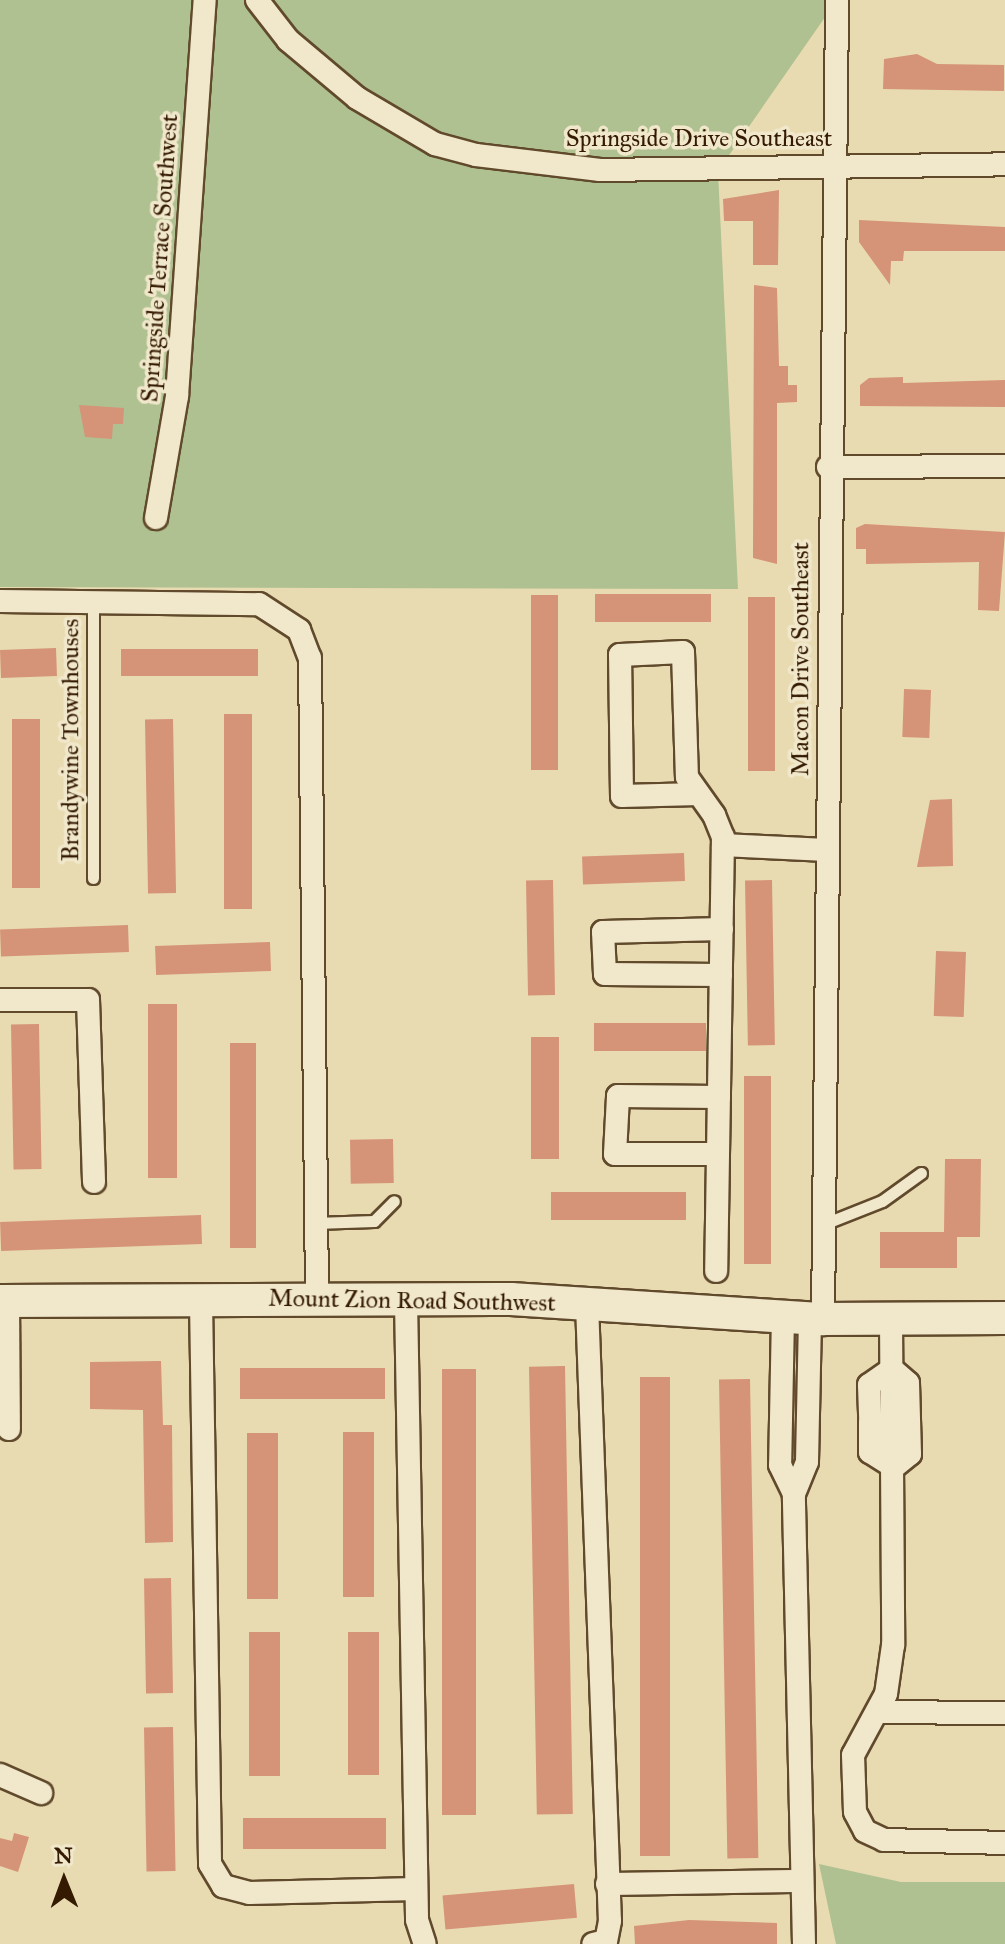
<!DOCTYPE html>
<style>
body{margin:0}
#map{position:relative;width:1005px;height:1944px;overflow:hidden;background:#e9dbb1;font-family:"IM FELL Great Primer",serif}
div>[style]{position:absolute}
.green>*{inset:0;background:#b0c191}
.building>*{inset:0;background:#d59378;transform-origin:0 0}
.roads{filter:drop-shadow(2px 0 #614a2c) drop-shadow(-2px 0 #614a2c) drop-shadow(0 2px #614a2c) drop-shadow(0 -2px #614a2c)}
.lane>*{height:11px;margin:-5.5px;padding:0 5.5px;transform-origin:5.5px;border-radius:5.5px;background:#f1e8cc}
.street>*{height:22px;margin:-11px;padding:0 11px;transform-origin:11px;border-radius:11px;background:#f1e8cc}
.secondary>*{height:32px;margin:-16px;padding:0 16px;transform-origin:16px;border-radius:16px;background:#f1e8cc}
span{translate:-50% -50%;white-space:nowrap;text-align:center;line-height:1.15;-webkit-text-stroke:7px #f1e8cc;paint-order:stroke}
.street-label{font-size:24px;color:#341a00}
.north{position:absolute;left:24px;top:1840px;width:80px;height:80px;-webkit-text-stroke:6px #f1e8cc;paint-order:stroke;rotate:359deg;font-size:22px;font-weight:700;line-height:32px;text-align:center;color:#341a00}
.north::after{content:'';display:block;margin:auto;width:28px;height:36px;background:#341a00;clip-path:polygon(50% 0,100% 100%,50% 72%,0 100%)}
</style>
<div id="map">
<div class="green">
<i style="clip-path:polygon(0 0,837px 0,718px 171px,738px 589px,0 587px)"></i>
<i style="clip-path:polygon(819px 1864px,901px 1882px,1005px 1882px,1005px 1944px,836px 1944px)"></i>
</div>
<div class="building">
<i style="clip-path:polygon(917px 54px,937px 64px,1004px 65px,1004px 91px,883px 89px,884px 59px)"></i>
<i style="clip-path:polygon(779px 190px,778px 265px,753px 265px,753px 221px,724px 221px,723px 199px)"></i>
<i style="clip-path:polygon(859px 220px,1005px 227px,1005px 251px,904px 251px,903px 261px,891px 261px,890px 285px,859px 242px)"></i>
<i style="clip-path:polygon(754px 285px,777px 288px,779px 366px,788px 366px,788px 385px,797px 385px,797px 402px,777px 403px,777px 564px,753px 558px)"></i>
<i style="clip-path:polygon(903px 377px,903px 383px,1005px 380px,1005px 407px,860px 406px,860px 385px,869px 378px)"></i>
<i style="clip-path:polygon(79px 405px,124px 408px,123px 424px,113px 424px,112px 439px,85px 437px)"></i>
<i style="clip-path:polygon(865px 524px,1005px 532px,999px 611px,978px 610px,979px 562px,866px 564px,866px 549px,856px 549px,856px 528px)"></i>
<i style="left:711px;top:594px;width:28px;height:116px;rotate:90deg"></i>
<i style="left:531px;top:595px;width:27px;height:175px"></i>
<i style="left:748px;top:597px;width:27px;height:174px"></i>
<i style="left:56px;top:648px;width:28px;height:56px;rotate:88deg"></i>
<i style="left:258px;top:649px;width:27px;height:137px;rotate:90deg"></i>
<i style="left:904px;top:689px;width:27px;height:48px;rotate:2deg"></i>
<i style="left:224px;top:714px;width:28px;height:195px"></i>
<i style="left:12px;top:719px;width:28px;height:169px"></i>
<i style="left:173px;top:719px;width:174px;height:28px;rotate:89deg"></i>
<i style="clip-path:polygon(952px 799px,953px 866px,917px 867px,930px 800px)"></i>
<i style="left:684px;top:853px;width:28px;height:102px;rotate:88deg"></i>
<i style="left:553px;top:880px;width:115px;height:27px;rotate:89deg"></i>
<i style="left:772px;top:880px;width:165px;height:27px;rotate:89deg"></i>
<i style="left:128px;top:925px;width:27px;height:128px;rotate:88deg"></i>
<i style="left:270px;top:942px;width:29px;height:115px;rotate:88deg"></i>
<i style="left:936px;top:951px;width:30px;height:65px;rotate:2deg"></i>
<i style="left:148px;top:1004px;width:29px;height:174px"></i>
<i style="left:706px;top:1023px;width:28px;height:112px;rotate:90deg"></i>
<i style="left:39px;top:1024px;width:145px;height:28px;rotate:89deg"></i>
<i style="left:531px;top:1037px;width:28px;height:122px"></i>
<i style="left:230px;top:1043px;width:26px;height:205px"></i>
<i style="left:744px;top:1076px;width:27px;height:188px"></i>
<i style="left:393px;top:1139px;width:44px;height:43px;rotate:89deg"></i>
<i style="clip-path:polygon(945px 1159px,981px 1159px,980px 1237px,957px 1237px,957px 1268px,880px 1268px,880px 1232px,944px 1232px)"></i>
<i style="left:686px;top:1192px;width:28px;height:135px;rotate:90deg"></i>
<i style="left:201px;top:1215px;width:29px;height:201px;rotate:88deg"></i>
<i style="clip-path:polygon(161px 1361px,163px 1425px,172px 1425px,173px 1542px,145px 1543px,143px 1410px,90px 1409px,90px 1362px)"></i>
<i style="left:565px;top:1366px;width:448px;height:36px;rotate:89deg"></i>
<i style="left:385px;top:1368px;width:31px;height:145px;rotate:90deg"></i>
<i style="left:442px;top:1369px;width:34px;height:446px"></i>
<i style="left:670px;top:1377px;width:479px;height:30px;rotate:90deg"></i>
<i style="left:750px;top:1379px;width:479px;height:31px;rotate:89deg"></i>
<i style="left:374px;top:1432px;width:165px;height:31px;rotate:90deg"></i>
<i style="left:247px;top:1433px;width:31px;height:166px"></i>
<i style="left:171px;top:1578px;width:115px;height:27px;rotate:89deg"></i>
<i style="left:249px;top:1632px;width:31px;height:144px"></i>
<i style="left:348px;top:1632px;width:31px;height:143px"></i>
<i style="left:173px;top:1727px;width:144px;height:29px;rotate:89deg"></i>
<i style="left:386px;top:1818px;width:31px;height:143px;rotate:90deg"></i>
<i style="clip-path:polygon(14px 1833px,29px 1837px,18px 1872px,0 1866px,0 1838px,12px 1841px)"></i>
<i style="left:574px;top:1884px;width:34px;height:132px;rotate:85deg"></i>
<i style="clip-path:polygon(689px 1920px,777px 1923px,777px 1944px,635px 1944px,634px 1926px)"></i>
</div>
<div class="roads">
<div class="lane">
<i style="left:93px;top:602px;width:276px;rotate:90deg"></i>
<i style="left:315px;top:1223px;width:59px;rotate:-1.9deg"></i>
<i style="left:374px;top:1221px;width:28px;rotate:-45deg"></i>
<i style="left:824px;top:1224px;width:62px;rotate:-21.6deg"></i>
<i style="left:882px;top:1201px;width:48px;rotate:-35.7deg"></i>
</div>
<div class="street">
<i style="left:257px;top:0;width:51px;rotate:52.2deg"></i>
<i style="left:288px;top:40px;width:90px;rotate:40deg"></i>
<i style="left:357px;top:98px;width:91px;rotate:30.5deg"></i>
<i style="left:435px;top:144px;width:42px;rotate:15deg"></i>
<i style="left:476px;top:155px;width:125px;rotate:6.9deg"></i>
<i style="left:600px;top:170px;width:405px;rotate:-0.8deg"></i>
<i style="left:828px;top:467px;width:177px;rotate:-0.3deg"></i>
<i style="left:156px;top:518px;width:124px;rotate:-80.2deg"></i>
<i style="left:177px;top:396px;width:397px;rotate:-86deg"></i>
<i style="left:0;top:601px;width:259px;rotate:0.7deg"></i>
<i style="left:259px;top:604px;width:48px;rotate:33deg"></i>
<i style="left:299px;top:630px;width:30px;rotate:69deg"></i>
<i style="left:310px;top:658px;width:640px;rotate:89.37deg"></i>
<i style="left:698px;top:794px;width:76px;rotate:178.5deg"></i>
<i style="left:622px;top:796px;width:141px;rotate:-90.8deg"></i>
<i style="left:620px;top:655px;width:63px;rotate:-2.7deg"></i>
<i style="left:683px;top:652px;width:125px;rotate:88.2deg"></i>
<i style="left:687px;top:777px;width:47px;rotate:54.6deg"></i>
<i style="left:714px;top:815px;width:24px;rotate:68deg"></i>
<i style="left:723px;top:837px;width:434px;rotate:90.9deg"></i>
<i style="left:723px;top:845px;width:103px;rotate:2.8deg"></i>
<i style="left:721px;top:975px;width:116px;rotate:-179.5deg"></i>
<i style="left:605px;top:974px;width:42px;rotate:-92.7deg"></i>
<i style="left:603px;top:932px;width:119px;rotate:-1.4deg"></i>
<i style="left:0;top:1000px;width:88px"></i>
<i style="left:88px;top:1000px;width:182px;rotate:88.1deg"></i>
<i style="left:718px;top:1154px;width:103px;rotate:180deg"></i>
<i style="left:615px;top:1154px;width:58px;rotate:-87deg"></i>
<i style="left:618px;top:1096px;width:101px;rotate:0.6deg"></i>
<i style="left:406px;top:1300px;width:620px;rotate:88.98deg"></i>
<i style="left:417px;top:1920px;width:25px;rotate:72deg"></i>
<i style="left:8px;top:1301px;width:128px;rotate:89.6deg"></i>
<i style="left:201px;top:1301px;width:563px;rotate:89.08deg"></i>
<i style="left:210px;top:1864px;width:26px;rotate:59deg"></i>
<i style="left:223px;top:1886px;width:27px;rotate:15deg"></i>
<i style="left:249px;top:1893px;width:167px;rotate:-1.4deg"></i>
<i style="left:587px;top:1304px;width:617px;rotate:87.87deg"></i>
<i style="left:610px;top:1921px;width:20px;rotate:101deg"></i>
<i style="left:606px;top:1941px;width:13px;rotate:167deg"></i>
<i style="left:783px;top:1315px;width:150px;rotate:91.1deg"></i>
<i style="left:780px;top:1465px;width:32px;rotate:64deg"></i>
<i style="left:823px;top:1319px;width:1319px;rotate:-89.39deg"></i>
<i style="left:891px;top:1319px;width:326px;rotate:89.6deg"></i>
<i style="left:893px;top:1645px;width:49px;rotate:98.1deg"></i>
<i style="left:886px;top:1694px;width:69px;rotate:118.4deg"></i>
<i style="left:853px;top:1755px;width:57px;rotate:88deg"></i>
<i style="left:855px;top:1812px;width:21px;rotate:62deg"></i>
<i style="left:865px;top:1831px;width:21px;rotate:25deg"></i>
<i style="left:884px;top:1840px;width:121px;rotate:1.4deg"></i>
<i style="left:892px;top:1369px;width:28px;rotate:145deg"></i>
<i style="left:869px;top:1385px;width:38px;rotate:88deg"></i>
<i style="left:870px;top:1423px;width:29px;rotate:90deg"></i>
<i style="left:870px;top:1452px;width:28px;rotate:32deg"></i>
<i style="left:892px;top:1369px;width:21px;rotate:41deg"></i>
<i style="left:908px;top:1383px;width:71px;rotate:88.4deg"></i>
<i style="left:910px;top:1454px;width:21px;rotate:141deg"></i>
<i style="left:879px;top:1712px;width:126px;rotate:0.5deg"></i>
<i style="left:0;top:1775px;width:45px;rotate:23.7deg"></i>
<i style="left:607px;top:1884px;width:190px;rotate:-0.9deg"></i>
<i style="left:804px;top:1944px;width:450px;rotate:-91.3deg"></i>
<i style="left:794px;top:1494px;width:35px;rotate:-68deg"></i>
<i style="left:807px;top:1462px;width:145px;rotate:-88.8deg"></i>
</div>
<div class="secondary">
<i style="left:0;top:1301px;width:511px;rotate:-0.22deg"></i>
<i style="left:511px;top:1299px;width:313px;rotate:3.7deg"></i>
<i style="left:823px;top:1319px;width:182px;rotate:-0.3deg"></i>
</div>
</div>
<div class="street-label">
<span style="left:699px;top:139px">Springside Drive Southeast</span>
<span style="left:160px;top:258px;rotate:-86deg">Springside Terrace Southwest</span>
<span style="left:801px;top:659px;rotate:-90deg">Macon Drive Southeast</span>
<span style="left:71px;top:740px;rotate:-90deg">Brandywine Townhouses</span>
<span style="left:412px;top:1301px;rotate:1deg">Mount Zion Road Southwest</span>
</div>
<div class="north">N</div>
</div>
